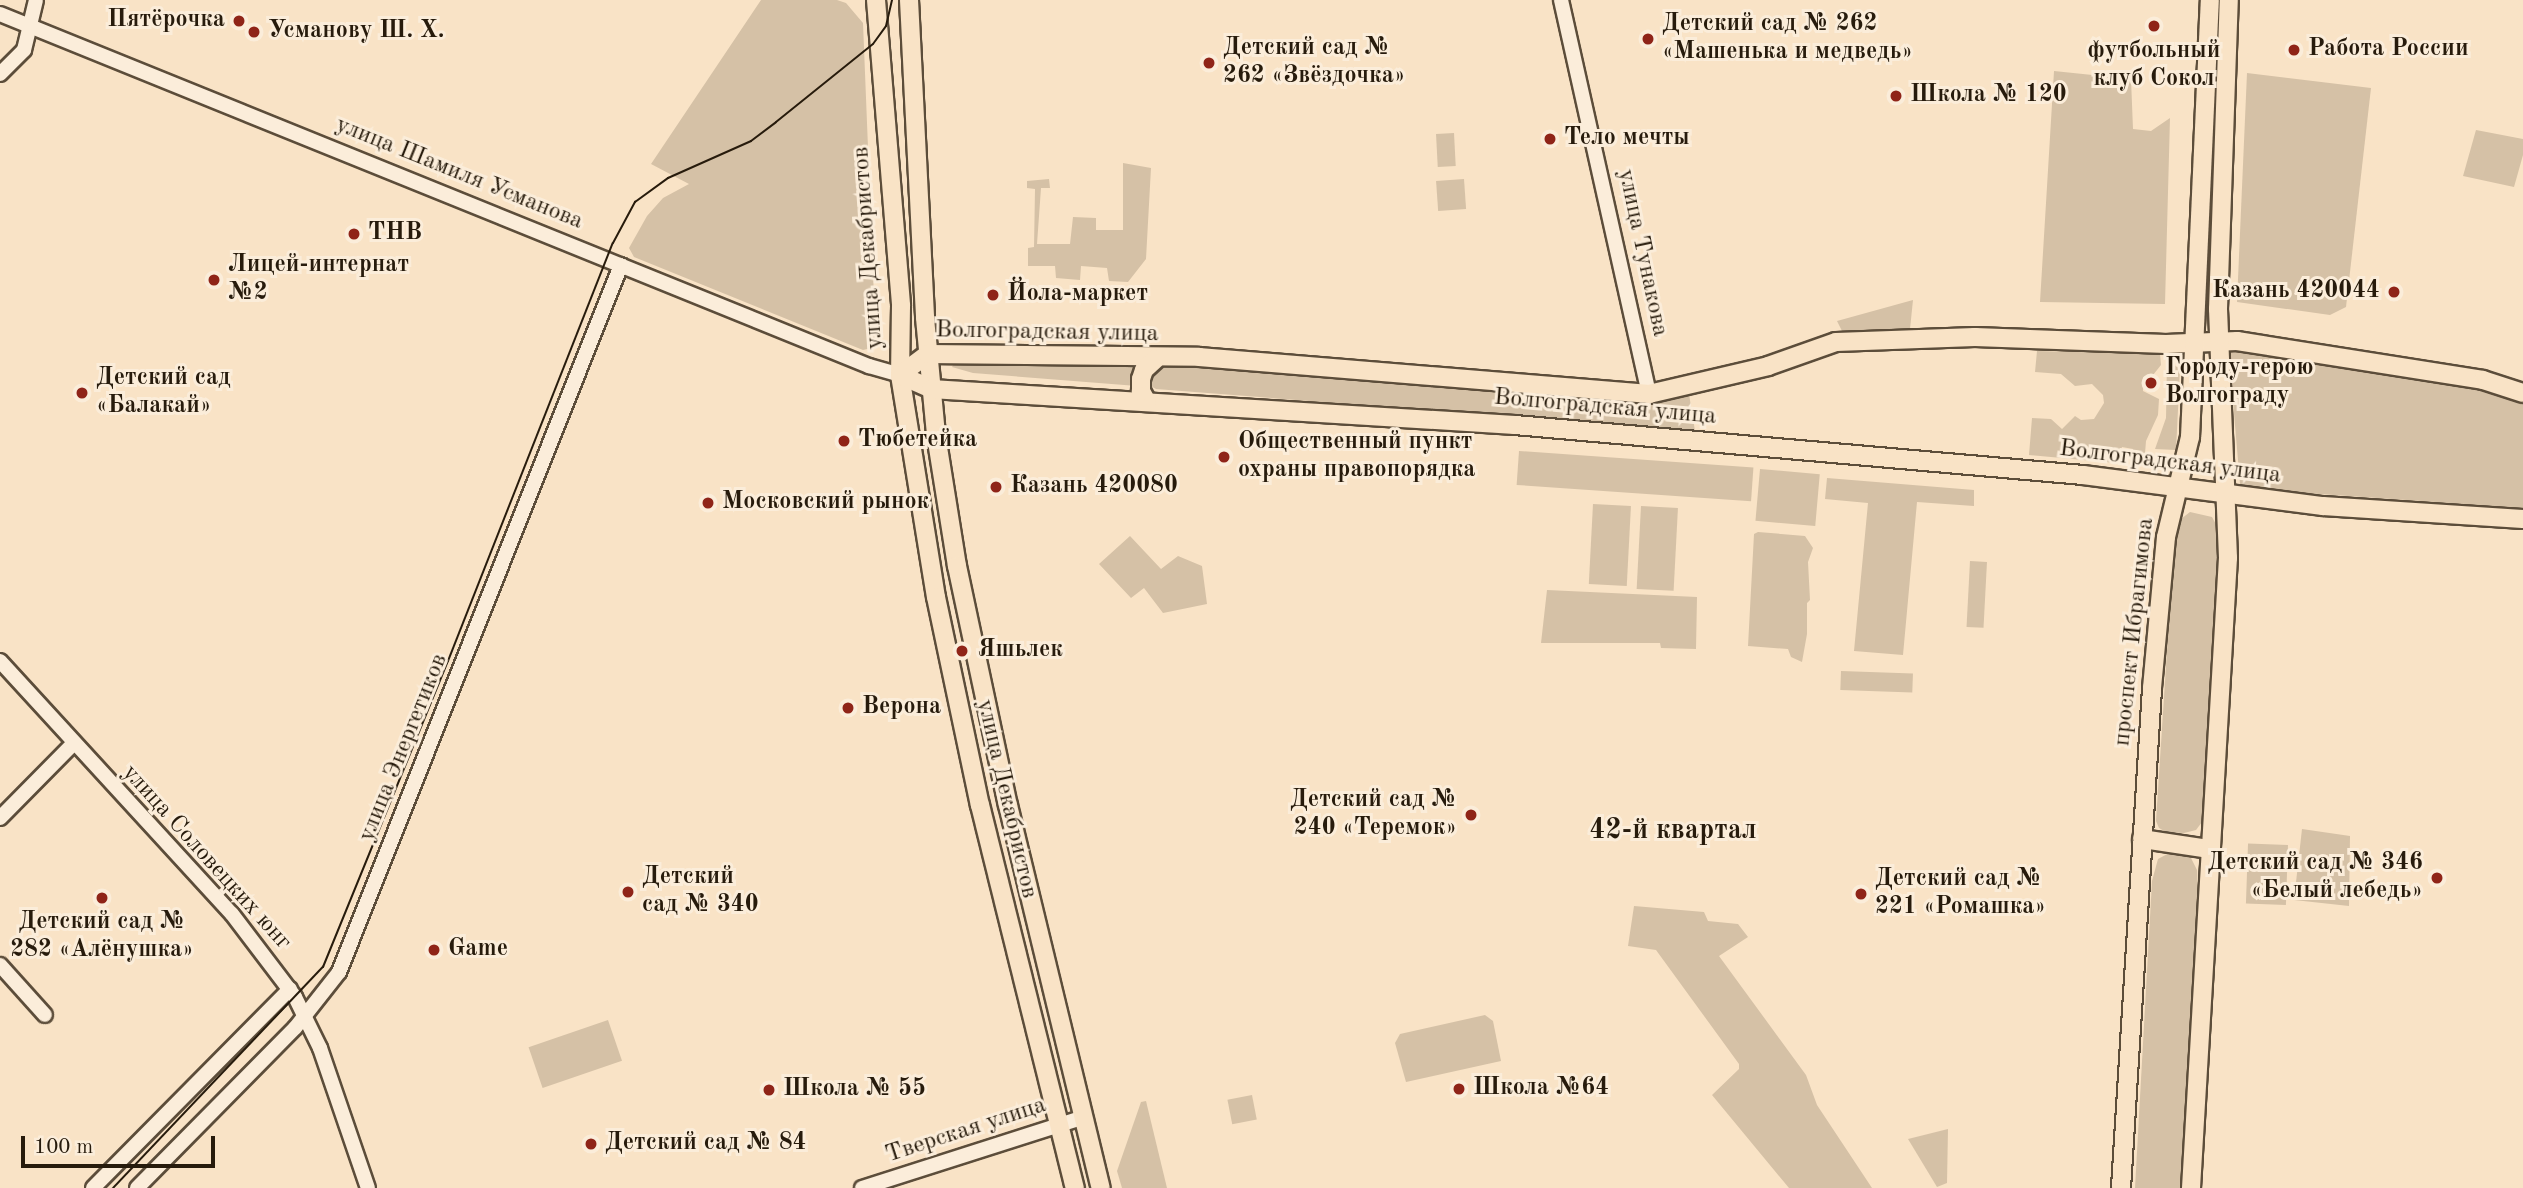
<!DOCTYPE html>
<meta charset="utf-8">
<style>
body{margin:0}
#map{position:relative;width:2523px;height:1188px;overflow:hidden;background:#f9e3c6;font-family:"Old Standard TT",serif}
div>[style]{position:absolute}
.green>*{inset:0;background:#d5c1a6;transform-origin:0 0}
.roads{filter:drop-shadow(2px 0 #5c4d3a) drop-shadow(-2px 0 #5c4d3a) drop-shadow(0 2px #5c4d3a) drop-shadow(0 -2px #5c4d3a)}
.minor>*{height:14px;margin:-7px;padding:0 7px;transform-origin:7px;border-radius:7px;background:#fbedda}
.major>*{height:18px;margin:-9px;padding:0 9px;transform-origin:9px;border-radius:9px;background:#f9e3c6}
.tram>*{height:2px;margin:-1px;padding:0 1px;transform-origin:1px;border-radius:1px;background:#271b0c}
.dots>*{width:19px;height:19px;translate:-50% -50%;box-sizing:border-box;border:4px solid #fbedda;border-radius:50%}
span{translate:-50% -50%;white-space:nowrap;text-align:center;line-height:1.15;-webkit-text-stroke:6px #fbedda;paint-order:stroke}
.poi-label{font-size:24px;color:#271b0c;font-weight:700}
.right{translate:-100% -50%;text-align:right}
.left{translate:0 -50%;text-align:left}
.street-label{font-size:24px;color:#271b0c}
.quarter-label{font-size:28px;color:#271b0c;font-weight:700}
.scale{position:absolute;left:21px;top:1136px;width:194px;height:32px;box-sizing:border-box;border:4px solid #271b0c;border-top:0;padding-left:9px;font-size:21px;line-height:24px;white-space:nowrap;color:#271b0c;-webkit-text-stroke:5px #fbedda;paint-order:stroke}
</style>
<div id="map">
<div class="green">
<i style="clip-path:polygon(761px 0,837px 0,846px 3px,863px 23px,876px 347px,863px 350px,634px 257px,629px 248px,647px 216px,663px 198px,689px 184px,651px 164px)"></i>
<i style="clip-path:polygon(2054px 71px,2131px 79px,2133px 129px,2151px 131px,2170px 118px,2165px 304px,2040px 302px)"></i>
<i style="clip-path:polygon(2247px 73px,2371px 88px,2346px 307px,2330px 315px,2237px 302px)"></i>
<i style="clip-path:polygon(2476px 130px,2523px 139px,2523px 155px,2514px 187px,2463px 176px)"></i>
<i style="left:1454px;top:133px;width:33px;height:18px;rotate:87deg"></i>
<i style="clip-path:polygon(1123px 163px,1151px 168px,1146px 259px,1128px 282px,1109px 281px,1107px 268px,1081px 266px,1080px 280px,1056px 278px,1055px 266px,1028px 266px,1028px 248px,1034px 247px,1035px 189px,1027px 188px,1027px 181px,1049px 179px,1050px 188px,1041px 188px,1037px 244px,1070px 244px,1073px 217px,1096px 218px,1096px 230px,1123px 230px)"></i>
<i style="left:1464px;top:179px;width:30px;height:28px;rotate:86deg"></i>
<i style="clip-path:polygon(1913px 300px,1910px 329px,1842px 331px,1837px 321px)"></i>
<i style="clip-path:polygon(2232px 348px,2478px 386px,2523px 401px,2523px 508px,2246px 489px,2240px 484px,2229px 354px)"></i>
<i style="clip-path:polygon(2037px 351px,2160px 354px,2161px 365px,2153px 375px,2143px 377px,2143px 391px,2159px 399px,2158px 415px,2146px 441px,2144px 466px,2136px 465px,2133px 449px,2122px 447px,2116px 463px,2029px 455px,2032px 418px,2051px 419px,2062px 429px,2075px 416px,2081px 420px,2094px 419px,2104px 403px,2103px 395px,2092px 384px,2075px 386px,2061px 374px,2035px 372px)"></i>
<i style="clip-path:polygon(957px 358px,1058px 364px,1112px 361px,1138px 363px,1131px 377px,1137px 386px,973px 373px,952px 367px)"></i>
<i style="clip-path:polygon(2167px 360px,2180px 369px,2176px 450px,2155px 449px,2166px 418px)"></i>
<i style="clip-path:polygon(1159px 365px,1635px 401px,1656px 401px,1689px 394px,1695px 431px,1156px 389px,1149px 385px,1148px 376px)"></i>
<i style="left:1519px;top:451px;width:235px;height:34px;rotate:4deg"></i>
<i style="left:1760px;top:469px;width:60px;height:52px;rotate:5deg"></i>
<i style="clip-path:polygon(1827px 478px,1974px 490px,1974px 506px,1917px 502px,1903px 655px,1854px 651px,1868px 503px,1825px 499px)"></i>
<i style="left:1593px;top:504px;width:38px;height:80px;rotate:3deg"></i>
<i style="left:1641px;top:506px;width:37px;height:83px;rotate:3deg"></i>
<i style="clip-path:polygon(2190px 512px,2212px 517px,2218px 528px,2219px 540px,2202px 822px,2196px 830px,2184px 833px,2166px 832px,2159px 828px,2156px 821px,2174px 542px,2181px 519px)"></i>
<i style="clip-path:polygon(1758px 532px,1805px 536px,1813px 548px,1808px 562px,1810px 600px,1807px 603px,1807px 634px,1802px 662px,1791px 657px,1788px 649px,1748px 646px,1754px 534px)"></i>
<i style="clip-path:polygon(1130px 536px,1161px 569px,1178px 556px,1202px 566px,1207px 604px,1163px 613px,1144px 588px,1131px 598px,1099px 564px)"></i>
<i style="left:1970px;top:561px;width:17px;height:66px;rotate:3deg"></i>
<i style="clip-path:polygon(1547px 590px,1697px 597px,1696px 649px,1661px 648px,1660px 643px,1541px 643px)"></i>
<i style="left:1841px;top:671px;width:72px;height:19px;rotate:2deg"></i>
<i style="clip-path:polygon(2302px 829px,2350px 836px,2349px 906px,2294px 900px)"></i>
<i style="left:2288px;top:845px;width:60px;height:40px;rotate:92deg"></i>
<i style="clip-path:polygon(2173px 851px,2190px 856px,2197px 870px,2198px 891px,2181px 1188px,2135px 1188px,2152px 881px,2158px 859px)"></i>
<i style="clip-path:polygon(1634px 906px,1704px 912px,1708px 921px,1738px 924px,1748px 937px,1719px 956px,1806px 1075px,1817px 1105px,1872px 1188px,1789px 1188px,1712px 1095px,1739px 1069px,1739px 1064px,1656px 950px,1628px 946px)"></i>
<i style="clip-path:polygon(1485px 1015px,1493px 1021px,1501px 1061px,1406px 1082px,1395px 1043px,1400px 1034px)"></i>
<i style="left:608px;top:1020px;width:43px;height:84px;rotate:71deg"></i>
<i style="left:1252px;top:1095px;width:25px;height:25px;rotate:79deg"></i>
<i style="clip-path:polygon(1146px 1101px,1167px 1188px,1122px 1188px,1117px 1171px,1141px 1102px)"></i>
<i style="clip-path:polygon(1948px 1129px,1947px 1183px,1937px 1187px,1908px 1139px)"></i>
</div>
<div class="roads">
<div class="minor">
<i style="left:1561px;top:0;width:404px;rotate:77.4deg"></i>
<i style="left:0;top:14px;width:938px;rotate:22.05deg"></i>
<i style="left:869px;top:366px;width:32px;rotate:16deg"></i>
<i style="left:0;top:74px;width:34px;rotate:-45deg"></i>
<i style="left:24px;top:50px;width:51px;rotate:-76.5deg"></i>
<i style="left:0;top:661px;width:343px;rotate:47.5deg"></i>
<i style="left:232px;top:914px;width:104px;rotate:52.8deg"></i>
<i style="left:295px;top:997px;width:57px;rotate:63.9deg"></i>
<i style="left:320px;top:1048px;width:148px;rotate:71.1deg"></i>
<i style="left:0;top:818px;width:105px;rotate:-45.4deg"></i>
<i style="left:0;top:965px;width:67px;rotate:48deg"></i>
<i style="left:93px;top:1188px;width:280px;rotate:-45.3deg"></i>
<i style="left:137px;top:1188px;width:225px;rotate:-45.4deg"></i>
<i style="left:295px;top:1028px;width:71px;rotate:-51.8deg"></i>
<i style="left:339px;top:972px;width:761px;rotate:-68.25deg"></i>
<i style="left:862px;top:1188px;width:233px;rotate:-17.7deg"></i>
</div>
<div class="major">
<i style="left:876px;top:0;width:307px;rotate:85.3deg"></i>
<i style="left:901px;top:306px;width:69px;rotate:90.8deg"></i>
<i style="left:900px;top:375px;width:225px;rotate:80.8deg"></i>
<i style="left:936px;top:597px;width:213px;rotate:78.1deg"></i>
<i style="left:980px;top:805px;width:395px;rotate:76.1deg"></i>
<i style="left:909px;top:0;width:318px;rotate:87.1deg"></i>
<i style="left:925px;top:318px;width:118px;rotate:84.6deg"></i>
<i style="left:936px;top:435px;width:133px;rotate:80.9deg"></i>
<i style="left:957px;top:566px;width:244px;rotate:78deg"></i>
<i style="left:1008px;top:805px;width:394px;rotate:76.4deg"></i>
<i style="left:900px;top:375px;width:35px;rotate:-37deg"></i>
<i style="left:928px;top:354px;width:271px;rotate:0.6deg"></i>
<i style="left:1199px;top:357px;width:452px;rotate:4.7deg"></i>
<i style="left:1649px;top:394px;width:122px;rotate:-13.2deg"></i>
<i style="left:1768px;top:366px;width:72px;rotate:-19.4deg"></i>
<i style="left:1836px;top:342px;width:139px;rotate:-2.1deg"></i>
<i style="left:1975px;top:337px;width:191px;rotate:2.1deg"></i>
<i style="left:2166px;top:344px;width:71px;rotate:-2.4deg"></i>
<i style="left:2237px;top:341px;width:249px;rotate:9deg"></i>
<i style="left:2483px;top:380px;width:42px;rotate:18deg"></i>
<i style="left:900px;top:375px;width:34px;rotate:24deg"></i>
<i style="left:931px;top:389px;width:585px;rotate:3.53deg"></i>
<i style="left:1515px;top:425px;width:570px;rotate:5.03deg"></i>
<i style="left:2083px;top:475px;width:242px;rotate:7.4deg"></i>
<i style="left:2323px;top:506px;width:200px;rotate:3.7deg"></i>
<i style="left:1147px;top:402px;width:13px;rotate:-119deg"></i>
<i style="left:1141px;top:391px;width:12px;rotate:-90deg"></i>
<i style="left:1141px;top:379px;width:9px;rotate:-72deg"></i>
<i style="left:1144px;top:370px;width:16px;rotate:-43deg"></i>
<i style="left:2142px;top:839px;width:68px;rotate:8.5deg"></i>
<i style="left:2121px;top:1188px;width:501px;rotate:-86.45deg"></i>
<i style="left:2152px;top:688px;width:152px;rotate:-84.7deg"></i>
<i style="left:2166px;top:537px;width:103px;rotate:-76.5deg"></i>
<i style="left:2190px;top:437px;width:437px;rotate:-87.4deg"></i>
<i style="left:2191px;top:1188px;width:631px;rotate:-86.64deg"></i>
<i style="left:2228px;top:558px;width:249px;rotate:-92.3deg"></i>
<i style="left:2218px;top:309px;width:309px;rotate:-88deg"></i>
</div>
</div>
<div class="tram">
<i style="left:113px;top:1188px;width:305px;rotate:-46.5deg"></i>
<i style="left:323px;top:967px;width:331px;rotate:-67.8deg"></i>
<i style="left:448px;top:661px;width:449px;rotate:-68.5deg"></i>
<i style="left:613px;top:243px;width:47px;rotate:-61.8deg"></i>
<i style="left:635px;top:202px;width:41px;rotate:-36deg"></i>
<i style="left:668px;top:178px;width:91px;rotate:-24deg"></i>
<i style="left:751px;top:141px;width:31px;rotate:-37deg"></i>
<i style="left:776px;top:122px;width:124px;rotate:-38.8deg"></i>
<i style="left:873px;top:44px;width:22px;rotate:-54deg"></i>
<i style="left:886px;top:26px;width:27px;rotate:-77deg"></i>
</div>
<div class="dots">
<i style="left:239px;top:21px;background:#8f2418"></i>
<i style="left:2154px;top:26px;background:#8f2418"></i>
<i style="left:254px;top:32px;background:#8f2418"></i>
<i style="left:1648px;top:39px;background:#8f2418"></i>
<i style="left:2294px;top:50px;background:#8f2418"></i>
<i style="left:1209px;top:63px;background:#8f2418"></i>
<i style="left:1896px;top:96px;background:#8f2418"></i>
<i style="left:1550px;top:139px;background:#8f2418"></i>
<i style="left:354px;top:234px;background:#8f2418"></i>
<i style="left:214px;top:280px;background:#8f2418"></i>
<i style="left:2394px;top:292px;background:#8f2418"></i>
<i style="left:993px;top:295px;background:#8f2418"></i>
<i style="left:2151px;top:383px;background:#8f2418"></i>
<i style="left:82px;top:393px;background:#8f2418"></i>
<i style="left:844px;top:441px;background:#8f2418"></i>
<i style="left:1224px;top:457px;background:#8f2418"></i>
<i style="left:996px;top:487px;background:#8f2418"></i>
<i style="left:708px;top:503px;background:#8f2418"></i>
<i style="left:962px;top:651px;background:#8f2418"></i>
<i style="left:848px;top:708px;background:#8f2418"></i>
<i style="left:1471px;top:815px;background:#8f2418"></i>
<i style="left:2437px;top:878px;background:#8f2418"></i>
<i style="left:628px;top:892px;background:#8f2418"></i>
<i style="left:1861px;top:894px;background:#8f2418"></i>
<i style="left:102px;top:898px;background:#8f2418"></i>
<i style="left:434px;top:950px;background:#8f2418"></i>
<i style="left:1459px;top:1089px;background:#8f2418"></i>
<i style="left:769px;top:1090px;background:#8f2418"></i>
<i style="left:591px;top:1144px;background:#8f2418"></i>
</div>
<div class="poi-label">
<span class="right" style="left:225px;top:21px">Пятёрочка</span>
<span class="left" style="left:1662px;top:39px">Детский сад № 262<br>«Машенька и медведь»</span>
<span class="left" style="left:268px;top:32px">Усманову Ш. Х.</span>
<span class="left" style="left:1223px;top:63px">Детский сад №<br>262 «Звёздочка»</span>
<span class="left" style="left:2308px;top:50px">Работа России</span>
<span style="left:2154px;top:66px">футбольный<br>клуб Сокол</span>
<span class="left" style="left:1910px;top:96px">Школа № 120</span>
<span class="left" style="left:1564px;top:139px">Тело мечты</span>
<span class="left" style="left:368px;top:234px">ТНВ</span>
<span class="left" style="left:228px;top:280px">Лицей-интернат<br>№2</span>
<span class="right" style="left:2380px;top:292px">Казань 420044</span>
<span class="left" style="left:1007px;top:295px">Йола-маркет</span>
<span class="left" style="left:2165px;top:383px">Городу-герою<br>Волгограду</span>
<span class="left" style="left:96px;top:393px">Детский сад<br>«Балакай»</span>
<span class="left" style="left:858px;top:441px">Тюбетейка</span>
<span class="left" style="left:1238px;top:457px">Общественный пункт<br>охраны правопорядка</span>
<span class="left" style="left:1010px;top:487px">Казань 420080</span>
<span class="left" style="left:722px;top:503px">Московский рынок</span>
<span class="left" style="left:978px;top:651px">Яшьлек</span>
<span class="left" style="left:862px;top:708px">Верона</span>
<span class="right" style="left:1457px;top:815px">Детский сад №<br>240 «Теремок»</span>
<span class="right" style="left:2423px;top:878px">Детский сад № 346<br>«Белый лебедь»</span>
<span class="left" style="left:642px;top:892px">Детский<br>сад № 340</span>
<span class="left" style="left:1875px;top:894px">Детский сад №<br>221 «Ромашка»</span>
<span style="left:102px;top:937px">Детский сад №<br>282 «Алёнушка»</span>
<span class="left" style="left:448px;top:950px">Game</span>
<span class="left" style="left:1473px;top:1089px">Школа №64</span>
<span class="left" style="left:783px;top:1090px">Школа № 55</span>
<span class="left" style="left:605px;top:1144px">Детский сад № 84</span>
</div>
<div class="street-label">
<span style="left:459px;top:174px;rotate:22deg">улица Шамиля Усманова</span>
<span style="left:869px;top:248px;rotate:-94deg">улица Декабристов</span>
<span style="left:1642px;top:253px;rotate:78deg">улица Тунакова</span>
<span style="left:1047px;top:333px;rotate:1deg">Волгоградская улица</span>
<span style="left:1605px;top:408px;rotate:5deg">Волгоградская улица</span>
<span style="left:2170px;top:463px;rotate:7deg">Волгоградская улица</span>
<span style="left:2135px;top:632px;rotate:-84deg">проспект Ибрагимова</span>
<span style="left:404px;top:748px;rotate:-68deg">улица Энергетиков</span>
<span style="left:1006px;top:799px;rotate:77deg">улица Декабристов</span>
<span style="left:206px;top:858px;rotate:48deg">улица Соловецких юнг</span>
<span style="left:966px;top:1131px;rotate:-18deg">Тверская улица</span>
</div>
<div class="quarter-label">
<span style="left:1673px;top:831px">42-й квартал</span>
</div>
<div class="scale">100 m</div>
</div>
